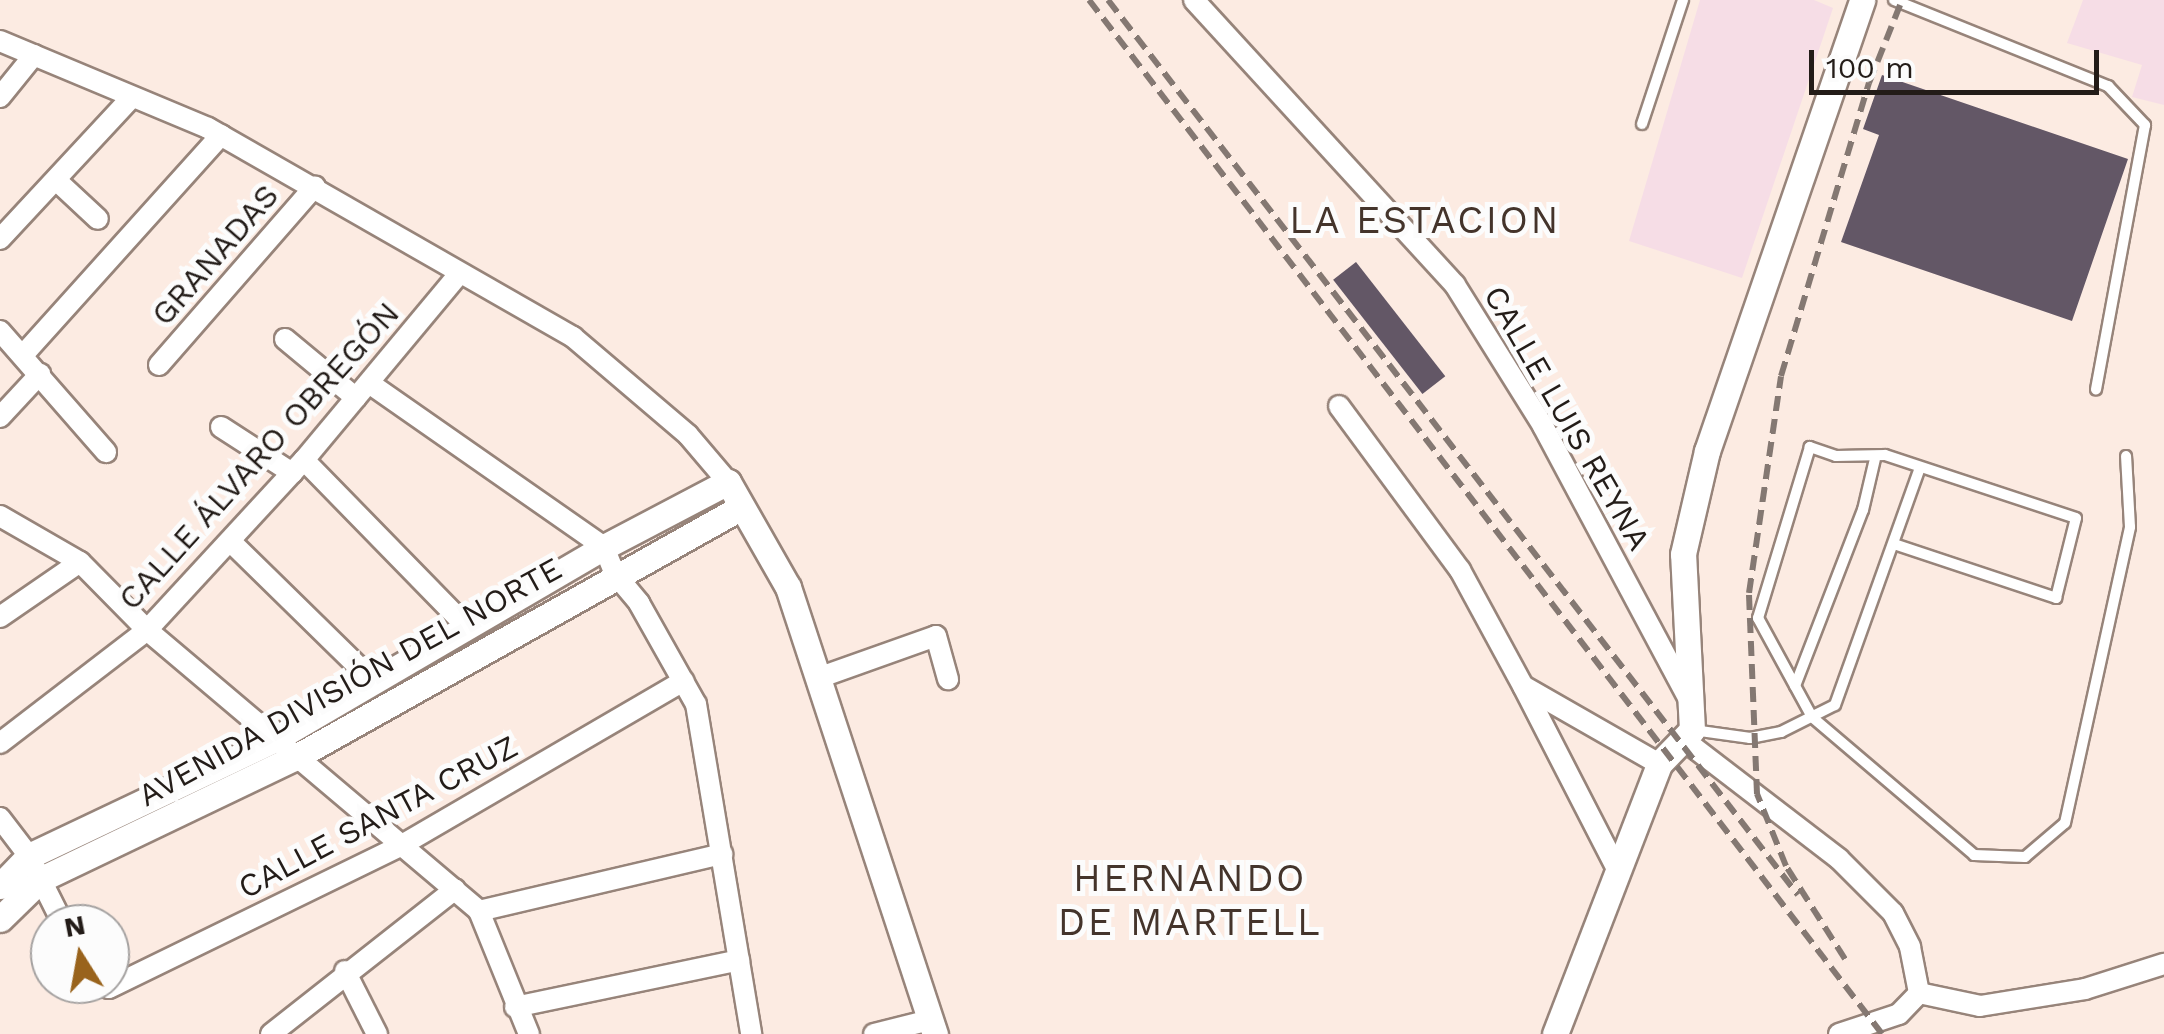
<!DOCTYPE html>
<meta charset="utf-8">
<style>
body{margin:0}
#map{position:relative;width:2164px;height:1034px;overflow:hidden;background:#fcebe2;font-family:"Work Sans",sans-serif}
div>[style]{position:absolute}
.industrial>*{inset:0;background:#f6dde6}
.building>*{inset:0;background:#635766;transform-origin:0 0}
.roads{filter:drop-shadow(2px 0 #97847a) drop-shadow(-2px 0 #97847a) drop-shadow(0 2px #97847a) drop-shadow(0 -2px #97847a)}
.service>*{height:10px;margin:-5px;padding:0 5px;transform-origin:5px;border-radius:5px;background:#fff}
.minor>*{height:20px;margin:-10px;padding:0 10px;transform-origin:10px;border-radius:10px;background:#fff}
.tertiary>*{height:25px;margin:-12.5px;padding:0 12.5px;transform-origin:12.5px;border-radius:12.5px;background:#fff}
.rail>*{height:6px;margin-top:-3px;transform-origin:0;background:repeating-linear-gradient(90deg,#847872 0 15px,transparent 0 23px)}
span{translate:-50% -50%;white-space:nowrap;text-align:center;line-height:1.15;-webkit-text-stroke:10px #fcfcfc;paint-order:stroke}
.street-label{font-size:32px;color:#231c18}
.quarter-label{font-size:38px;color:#44342b;letter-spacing:2.5px}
.north{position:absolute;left:30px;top:904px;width:100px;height:100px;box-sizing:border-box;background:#fcfcfc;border:2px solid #a5a2a1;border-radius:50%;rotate:349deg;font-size:28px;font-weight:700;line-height:40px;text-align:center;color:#231c18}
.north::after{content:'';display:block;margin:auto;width:35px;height:45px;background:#99631c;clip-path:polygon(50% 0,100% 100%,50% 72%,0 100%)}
.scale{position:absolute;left:1809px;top:50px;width:290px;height:45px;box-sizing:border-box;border:5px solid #231c18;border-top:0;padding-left:12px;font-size:30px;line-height:35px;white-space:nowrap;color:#231c18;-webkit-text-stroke:8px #fcfcfc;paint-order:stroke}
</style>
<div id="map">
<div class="industrial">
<i style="clip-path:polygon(1700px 0,1814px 0,1833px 8px,1742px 278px,1629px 241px)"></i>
<i style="clip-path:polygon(2083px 0,2164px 0,2164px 105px,2132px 97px,2142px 65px,2067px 43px)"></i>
</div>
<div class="building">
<i style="clip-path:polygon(1882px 75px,2128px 159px,2072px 321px,1841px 242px,1879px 135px,1863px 129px)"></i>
<i style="left:1356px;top:262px;width:145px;height:29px;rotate:52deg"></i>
</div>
<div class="roads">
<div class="service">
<i style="left:1894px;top:0;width:231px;rotate:21.9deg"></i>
<i style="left:2108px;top:86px;width:54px;rotate:46.5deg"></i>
<i style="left:2145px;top:125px;width:269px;rotate:100.5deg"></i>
<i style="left:1642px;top:124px;width:131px;rotate:-71.7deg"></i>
<i style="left:1897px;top:545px;width:168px;rotate:18.4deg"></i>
<i style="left:2056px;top:598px;width:82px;rotate:-76deg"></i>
<i style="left:2076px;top:518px;width:201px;rotate:-161.7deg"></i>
<i style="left:1885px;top:455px;width:49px;rotate:178.8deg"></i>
<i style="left:1836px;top:456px;width:28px;rotate:-161deg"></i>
<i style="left:1810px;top:447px;width:179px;rotate:106.9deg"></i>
<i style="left:1758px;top:618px;width:113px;rotate:61.4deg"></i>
<i style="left:1812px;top:717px;width:213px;rotate:40.4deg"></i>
<i style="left:1974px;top:855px;width:51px;rotate:2.2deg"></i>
<i style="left:2025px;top:857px;width:52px;rotate:-40.4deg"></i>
<i style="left:2065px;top:823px;width:303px;rotate:-77.6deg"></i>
<i style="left:2130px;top:527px;width:71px;rotate:-93.2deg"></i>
<i style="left:1795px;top:686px;width:189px;rotate:-68.9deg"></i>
<i style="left:1863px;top:510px;width:52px;rotate:-76.8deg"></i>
<i style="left:1693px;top:730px;width:58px;rotate:8deg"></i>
<i style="left:1750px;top:738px;width:32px;rotate:-11deg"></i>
<i style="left:1781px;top:732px;width:60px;rotate:-26.6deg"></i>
<i style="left:1835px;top:705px;width:250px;rotate:-70.3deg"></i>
</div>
<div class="minor">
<i style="left:1194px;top:0;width:386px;rotate:47.5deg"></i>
<i style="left:1455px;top:285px;width:166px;rotate:58deg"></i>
<i style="left:1543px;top:426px;width:310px;rotate:61.9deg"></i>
<i style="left:0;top:41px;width:225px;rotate:22.7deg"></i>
<i style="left:208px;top:128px;width:421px;rotate:29.8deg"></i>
<i style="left:573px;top:337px;width:151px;rotate:40.4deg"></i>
<i style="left:688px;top:435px;width:62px;rotate:49.6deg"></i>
<i style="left:0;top:97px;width:54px;rotate:-51deg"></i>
<i style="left:56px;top:180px;width:57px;rotate:42.9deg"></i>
<i style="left:0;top:239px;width:192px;rotate:-47.1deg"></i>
<i style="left:0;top:331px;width:161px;rotate:48.8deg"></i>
<i style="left:285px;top:339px;width:92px;rotate:39.7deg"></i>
<i style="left:23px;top:355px;width:296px;rotate:-48deg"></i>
<i style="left:159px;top:365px;width:237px;rotate:-48.9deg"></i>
<i style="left:369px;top:383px;width:287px;rotate:34.9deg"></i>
<i style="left:604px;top:547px;width:29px;rotate:68deg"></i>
<i style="left:615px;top:574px;width:38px;rotate:50deg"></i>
<i style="left:639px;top:603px;width:116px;rotate:60.6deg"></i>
<i style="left:696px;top:704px;width:335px;rotate:80.5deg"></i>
<i style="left:1339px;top:406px;width:204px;rotate:53.6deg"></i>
<i style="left:1460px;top:570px;width:132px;rotate:61.5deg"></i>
<i style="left:1523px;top:686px;width:157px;rotate:29.8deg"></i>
<i style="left:0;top:417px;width:59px;rotate:-47.1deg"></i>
<i style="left:221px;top:427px;width:85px;rotate:32.9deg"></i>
<i style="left:304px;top:460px;width:233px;rotate:45.7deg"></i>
<i style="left:0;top:516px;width:92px;rotate:29.9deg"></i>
<i style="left:80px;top:562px;width:95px;rotate:45.4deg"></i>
<i style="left:147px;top:630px;width:435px;rotate:40.2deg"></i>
<i style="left:479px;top:911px;width:133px;rotate:67.9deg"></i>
<i style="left:230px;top:541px;width:199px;rotate:44.4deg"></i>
<i style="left:0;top:617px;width:97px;rotate:-34.5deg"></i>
<i style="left:818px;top:678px;width:125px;rotate:-19.6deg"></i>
<i style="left:936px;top:636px;width:45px;rotate:74.4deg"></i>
<i style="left:1524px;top:688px;width:208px;rotate:62.8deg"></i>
<i style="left:1684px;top:740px;width:195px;rotate:37.5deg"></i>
<i style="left:1839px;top:859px;width:76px;rotate:45deg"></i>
<i style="left:1893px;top:913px;width:38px;rotate:63deg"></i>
<i style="left:1910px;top:947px;width:47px;rotate:78.9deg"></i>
<i style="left:0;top:743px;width:185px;rotate:-37.5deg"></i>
<i style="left:147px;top:630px;width:231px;rotate:-47.3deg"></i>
<i style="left:304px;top:460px;width:242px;rotate:-50.2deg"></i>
<i style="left:0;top:818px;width:48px;rotate:52.7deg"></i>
<i style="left:29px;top:856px;width:76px;rotate:63.4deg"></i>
<i style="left:479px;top:911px;width:250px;rotate:-13.2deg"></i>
<i style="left:345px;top:971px;width:71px;rotate:63.1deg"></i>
<i style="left:92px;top:984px;width:17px;rotate:13deg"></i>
<i style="left:109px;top:988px;width:324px;rotate:-26deg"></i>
<i style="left:400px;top:846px;width:328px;rotate:-30.2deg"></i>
<i style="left:1919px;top:993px;width:62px;rotate:12deg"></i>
<i style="left:1980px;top:1006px;width:106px;rotate:-9.2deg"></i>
<i style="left:2085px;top:989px;width:83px;rotate:-17.6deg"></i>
<i style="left:515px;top:1007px;width:229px;rotate:-11.8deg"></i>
<i style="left:271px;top:1034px;width:234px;rotate:-38.2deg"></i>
<i style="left:874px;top:1034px;width:58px;rotate:-14deg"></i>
<i style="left:1839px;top:1034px;width:63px;rotate:-18.4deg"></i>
<i style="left:1899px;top:1014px;width:29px;rotate:-46deg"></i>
</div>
<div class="tertiary">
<i style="left:0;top:886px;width:42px;rotate:-46deg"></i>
<i style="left:29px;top:856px;width:275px;rotate:-25.4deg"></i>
<i style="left:277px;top:738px;width:379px;rotate:-30.3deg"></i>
<i style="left:604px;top:547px;width:140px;rotate:-27.7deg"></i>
<i style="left:728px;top:482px;width:121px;rotate:60.3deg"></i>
<i style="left:788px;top:587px;width:471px;rotate:71.8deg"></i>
<i style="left:0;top:919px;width:57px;rotate:-44.3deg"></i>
<i style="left:41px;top:879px;width:280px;rotate:-25.6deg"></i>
<i style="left:294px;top:758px;width:509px;rotate:-29.28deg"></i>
<i style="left:1555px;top:1034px;width:289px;rotate:-68.9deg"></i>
<i style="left:1659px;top:764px;width:47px;rotate:-45.9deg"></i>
<i style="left:1692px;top:730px;width:176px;rotate:-92.9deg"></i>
<i style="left:1683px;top:554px;width:106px;rotate:-76.9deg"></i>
<i style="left:1707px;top:451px;width:477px;rotate:-71deg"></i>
</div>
</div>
<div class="rail">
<i style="left:1089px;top:0;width:1303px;rotate:52.51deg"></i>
<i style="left:1108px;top:0;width:1130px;rotate:52.37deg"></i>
<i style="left:1845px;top:959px;width:110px;rotate:-122.4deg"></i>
<i style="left:1786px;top:866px;width:78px;rotate:-111.9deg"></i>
<i style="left:1757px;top:794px;width:201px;rotate:-92.3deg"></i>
<i style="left:1749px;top:593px;width:219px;rotate:-81.6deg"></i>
<i style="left:1781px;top:376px;width:306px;rotate:-73.3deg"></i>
<i style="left:1869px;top:83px;width:89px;rotate:-68.3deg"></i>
</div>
<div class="street-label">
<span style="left:215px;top:255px;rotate:-49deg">GRANADAS</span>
<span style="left:1567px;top:418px;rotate:60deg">CALLE LUIS REYNA</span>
<span style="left:259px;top:456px;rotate:-48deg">CALLE ÁLVARO OBREGÓN</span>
<span style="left:350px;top:682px;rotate:-29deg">AVENIDA DIVISIÓN DEL NORTE</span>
<span style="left:378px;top:817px;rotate:-28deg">CALLE SANTA CRUZ</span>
</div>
<div class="quarter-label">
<span style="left:1425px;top:221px">LA ESTACION</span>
<span style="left:1190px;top:901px">HERNANDO<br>DE MARTELL</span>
</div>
<div class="north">N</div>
<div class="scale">100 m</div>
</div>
